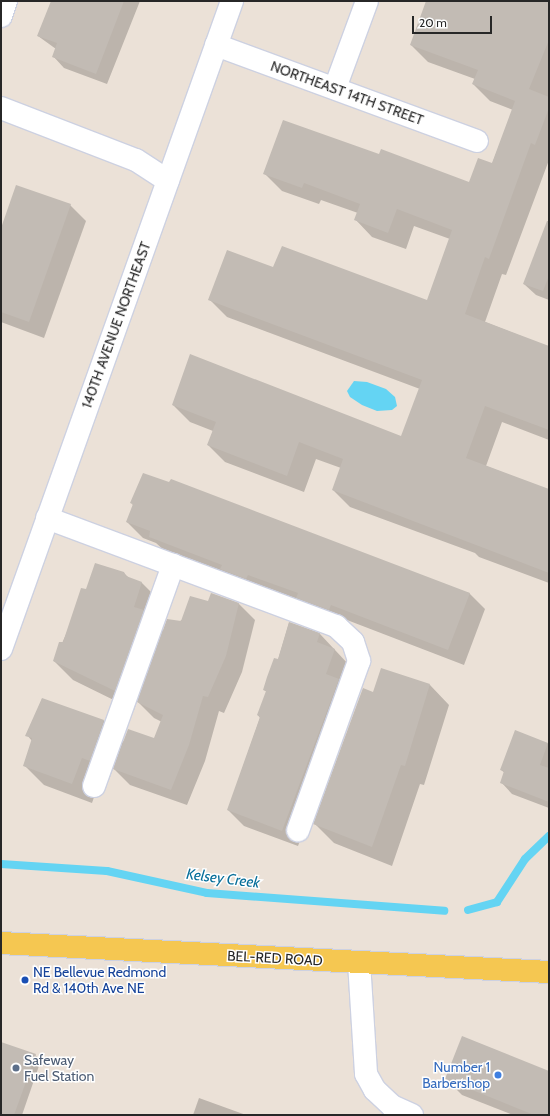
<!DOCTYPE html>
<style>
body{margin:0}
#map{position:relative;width:550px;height:1116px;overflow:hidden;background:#ebe1d7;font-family:Cabin,sans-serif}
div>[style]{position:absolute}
.water>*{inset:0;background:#64d4f3}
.shadow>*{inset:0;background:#0003}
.stream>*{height:8px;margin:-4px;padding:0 4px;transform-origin:4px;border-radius:4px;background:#64d4f3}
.building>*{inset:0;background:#c2bbb4}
.roads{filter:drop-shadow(1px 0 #cdd1e1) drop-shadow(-1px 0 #cdd1e1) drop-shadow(0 1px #cdd1e1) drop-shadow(0 -1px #cdd1e1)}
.street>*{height:22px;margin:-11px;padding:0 11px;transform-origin:11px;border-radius:11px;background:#fff}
.secondary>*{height:22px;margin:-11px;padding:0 11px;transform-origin:11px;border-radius:11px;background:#fff}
.primary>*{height:22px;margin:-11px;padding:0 11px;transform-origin:11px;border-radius:11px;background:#f5c751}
.dots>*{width:11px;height:11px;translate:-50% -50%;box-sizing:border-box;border:2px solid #fff;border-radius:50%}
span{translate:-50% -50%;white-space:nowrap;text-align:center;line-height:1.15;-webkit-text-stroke:3px #fff;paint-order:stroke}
.street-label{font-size:14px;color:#272727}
.transit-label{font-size:14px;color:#164399}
.left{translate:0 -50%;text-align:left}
.service-label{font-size:14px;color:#4e5e75}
.shop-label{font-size:14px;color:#366cbe}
.right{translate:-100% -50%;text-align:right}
.water-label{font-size:15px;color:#086f9a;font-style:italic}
.frame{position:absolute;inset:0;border:2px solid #272727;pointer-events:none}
.scale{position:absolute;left:412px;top:16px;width:80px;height:18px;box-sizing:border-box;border:2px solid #272727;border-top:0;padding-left:5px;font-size:12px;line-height:14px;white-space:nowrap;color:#272727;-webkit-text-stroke:3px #fff;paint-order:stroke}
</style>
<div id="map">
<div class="water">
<i style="clip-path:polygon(354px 381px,367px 382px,386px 389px,395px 397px,397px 406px,392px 410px,377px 411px,362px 405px,350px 397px,347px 391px)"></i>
</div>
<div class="shadow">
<i style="clip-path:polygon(52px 1px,140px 1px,107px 84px,64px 68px,53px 56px,56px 49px,38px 36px)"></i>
<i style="clip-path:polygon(427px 1px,549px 1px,549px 160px,506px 275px,502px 274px,485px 322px,549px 347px,549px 440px,502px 422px,486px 466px,549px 490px,549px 583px,479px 557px,475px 553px,350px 507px,333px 490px,341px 468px,316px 459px,304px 492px,225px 462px,208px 445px,213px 431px,190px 422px,173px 405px,402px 438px,420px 389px,227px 317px,210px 300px,274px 268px,428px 301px,450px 239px,414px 226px,406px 249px,372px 237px,355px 219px,358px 213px,321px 200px,319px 204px,282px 191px,265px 174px,379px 156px,470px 183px,492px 164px,513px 110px,490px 101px,473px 84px,475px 79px,428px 62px,411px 45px)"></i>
<i style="clip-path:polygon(70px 205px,86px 221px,44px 338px,1px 322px,1px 231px)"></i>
<i style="clip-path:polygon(549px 218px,549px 300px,536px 295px,524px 284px)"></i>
<i style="clip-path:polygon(131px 503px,469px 593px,485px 609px,464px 665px,347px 620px,345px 625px,166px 552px,156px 543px,143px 538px,127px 522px,134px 506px)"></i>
<i style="clip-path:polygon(123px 572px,130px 579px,142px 583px,161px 602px,155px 622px,164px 631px,209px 603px,212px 594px,239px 604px,255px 620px,242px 672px,224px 713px,219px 711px,205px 761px,187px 805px,130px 785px,113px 768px,109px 780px,101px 777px,92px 803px,44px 785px,24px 765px,32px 741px,27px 735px,42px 699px,104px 721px,124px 742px,154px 740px,162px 722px,154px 718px,137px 701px,134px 710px,73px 680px,54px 661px,86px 590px)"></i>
<i style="clip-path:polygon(289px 623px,320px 634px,350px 666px,354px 696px,298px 846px,244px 826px,228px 810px,260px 718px,258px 715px,267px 692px,264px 690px,278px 660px)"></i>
<i style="clip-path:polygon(430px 685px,449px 705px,424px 785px,420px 784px,392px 866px,334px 843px,315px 824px,374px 693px)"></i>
<i style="clip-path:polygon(547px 743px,549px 745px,549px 808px,512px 794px,501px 782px,505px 773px,501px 770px)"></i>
<i style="clip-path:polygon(1px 1043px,35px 1055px,41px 1060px,22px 1115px,1px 1115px)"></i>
<i style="clip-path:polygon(549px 1072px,549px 1115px,513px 1115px,462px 1095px,446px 1079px)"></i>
<i style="clip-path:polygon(199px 1098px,246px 1115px,193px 1115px)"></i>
</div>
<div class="stream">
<i style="left:1px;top:864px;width:106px;rotate:3.8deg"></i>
<i style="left:107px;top:871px;width:102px;rotate:12.4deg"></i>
<i style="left:207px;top:893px;width:238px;rotate:4.3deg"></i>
<i style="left:468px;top:910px;width:30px;rotate:-15deg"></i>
<i style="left:497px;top:902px;width:51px;rotate:-56.9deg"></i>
<i style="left:525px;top:859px;width:33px;rotate:-44deg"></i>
</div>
<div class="building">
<i style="clip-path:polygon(51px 1px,124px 1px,96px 74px,52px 57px,57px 43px,37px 36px)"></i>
<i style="clip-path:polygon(426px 1px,549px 1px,549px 40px,529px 89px,549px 97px,549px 108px,535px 145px,531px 143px,489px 259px,485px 257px,465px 314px,549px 346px,549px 430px,485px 406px,466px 458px,549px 489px,549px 573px,332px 490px,343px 459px,299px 442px,287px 476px,207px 445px,216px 422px,172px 405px,190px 354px,401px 436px,422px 380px,208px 300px,227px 250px,273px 267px,282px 246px,427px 300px,452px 230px,397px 209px,388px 233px,354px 220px,360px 204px,304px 183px,302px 188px,263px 174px,283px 120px,379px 154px,381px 149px,469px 182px,478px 158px,492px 163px,515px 101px,472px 84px,478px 70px,410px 45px)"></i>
<i style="clip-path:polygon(16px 185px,71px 204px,29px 322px,1px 312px,1px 228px)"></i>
<i style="clip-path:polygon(547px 221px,549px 221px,549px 276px,543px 291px,523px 284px)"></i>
<i style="clip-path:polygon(143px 473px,169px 482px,171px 479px,470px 593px,448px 650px,331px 605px,329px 610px,296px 598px,298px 593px,248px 575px,246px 579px,220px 569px,222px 565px,149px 537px,150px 531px,126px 522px,133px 504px,130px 503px)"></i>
<i style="clip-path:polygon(95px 563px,124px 572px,126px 576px,142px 582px,134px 607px,144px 610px,115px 691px,53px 661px,59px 642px,63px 642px,81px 588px,86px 589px)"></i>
<i style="clip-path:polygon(211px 593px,239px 603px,226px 656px,208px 697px,203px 696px,189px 745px,171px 790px,113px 769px,128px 729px,154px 738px,163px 715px,137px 702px,167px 619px,181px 621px,190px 596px,208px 601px)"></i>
<i style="clip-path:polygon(289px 622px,320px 633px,317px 642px,335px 649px,326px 674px,339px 679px,282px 831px,227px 810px,260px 717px,257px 715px,266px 691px,263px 690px,267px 677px,274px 658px,278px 659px)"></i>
<i style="clip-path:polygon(381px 668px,430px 684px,405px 766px,401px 765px,372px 847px,313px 824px,363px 688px,373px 692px)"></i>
<i style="clip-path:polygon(42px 698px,104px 720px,90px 761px,82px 758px,72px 784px,23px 766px,32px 738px,25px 736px)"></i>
<i style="clip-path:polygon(515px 730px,548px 743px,540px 765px,549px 768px,549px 802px,500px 783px,504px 771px,500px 770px)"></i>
<i style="clip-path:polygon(462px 1036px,549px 1071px,549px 1115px,534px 1115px,445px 1079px)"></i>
<i style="clip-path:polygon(1px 1042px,36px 1054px,14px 1115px,1px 1115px)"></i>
</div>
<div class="roads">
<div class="street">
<i style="left:1px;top:16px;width:16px;rotate:-72deg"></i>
<i style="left:216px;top:45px;width:278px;rotate:20.2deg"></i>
<i style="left:335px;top:88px;width:93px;rotate:-69.8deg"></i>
<i style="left:1px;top:108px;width:145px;rotate:21.1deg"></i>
<i style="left:136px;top:160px;width:38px;rotate:33deg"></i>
<i style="left:47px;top:518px;width:309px;rotate:20.5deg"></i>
<i style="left:336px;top:626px;width:23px;rotate:43deg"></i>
<i style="left:353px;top:642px;width:20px;rotate:72deg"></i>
<i style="left:359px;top:661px;width:180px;rotate:109.8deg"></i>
<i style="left:94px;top:786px;width:235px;rotate:-70.3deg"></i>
</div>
<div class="secondary">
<i style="left:1px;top:649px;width:688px;rotate:-70.38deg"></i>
<i style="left:359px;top:962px;width:112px;rotate:86.4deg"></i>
<i style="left:366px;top:1074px;width:18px;rotate:61deg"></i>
<i style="left:375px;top:1090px;width:23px;rotate:43deg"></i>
<i style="left:392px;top:1106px;width:22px;rotate:24deg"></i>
</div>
<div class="primary">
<i style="left:1px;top:943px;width:549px;rotate:3.03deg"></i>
</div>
</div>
<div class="dots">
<i style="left:25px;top:980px;background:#1a4fb4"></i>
<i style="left:16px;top:1068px;background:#5c6f8a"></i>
<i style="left:498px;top:1075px;background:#3f7fe0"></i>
</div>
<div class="street-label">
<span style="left:347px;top:93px;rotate:20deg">NORTHEAST 14TH STREET</span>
<span style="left:116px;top:325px;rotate:-70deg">140TH AVENUE NORTHEAST</span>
<span style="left:275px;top:958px;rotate:3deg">BEL-RED ROAD</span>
</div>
<div class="transit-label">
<span class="left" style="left:33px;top:980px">NE Bellevue Redmond<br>Rd &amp; 140th Ave NE</span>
</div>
<div class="service-label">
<span class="left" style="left:24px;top:1068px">Safeway<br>Fuel Station</span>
</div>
<div class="shop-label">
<span class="right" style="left:490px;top:1075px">Number 1<br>Barbershop</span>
</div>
<div class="water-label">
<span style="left:223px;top:879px;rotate:7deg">Kelsey Creek</span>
</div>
<div class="frame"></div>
<div class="scale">20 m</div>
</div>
